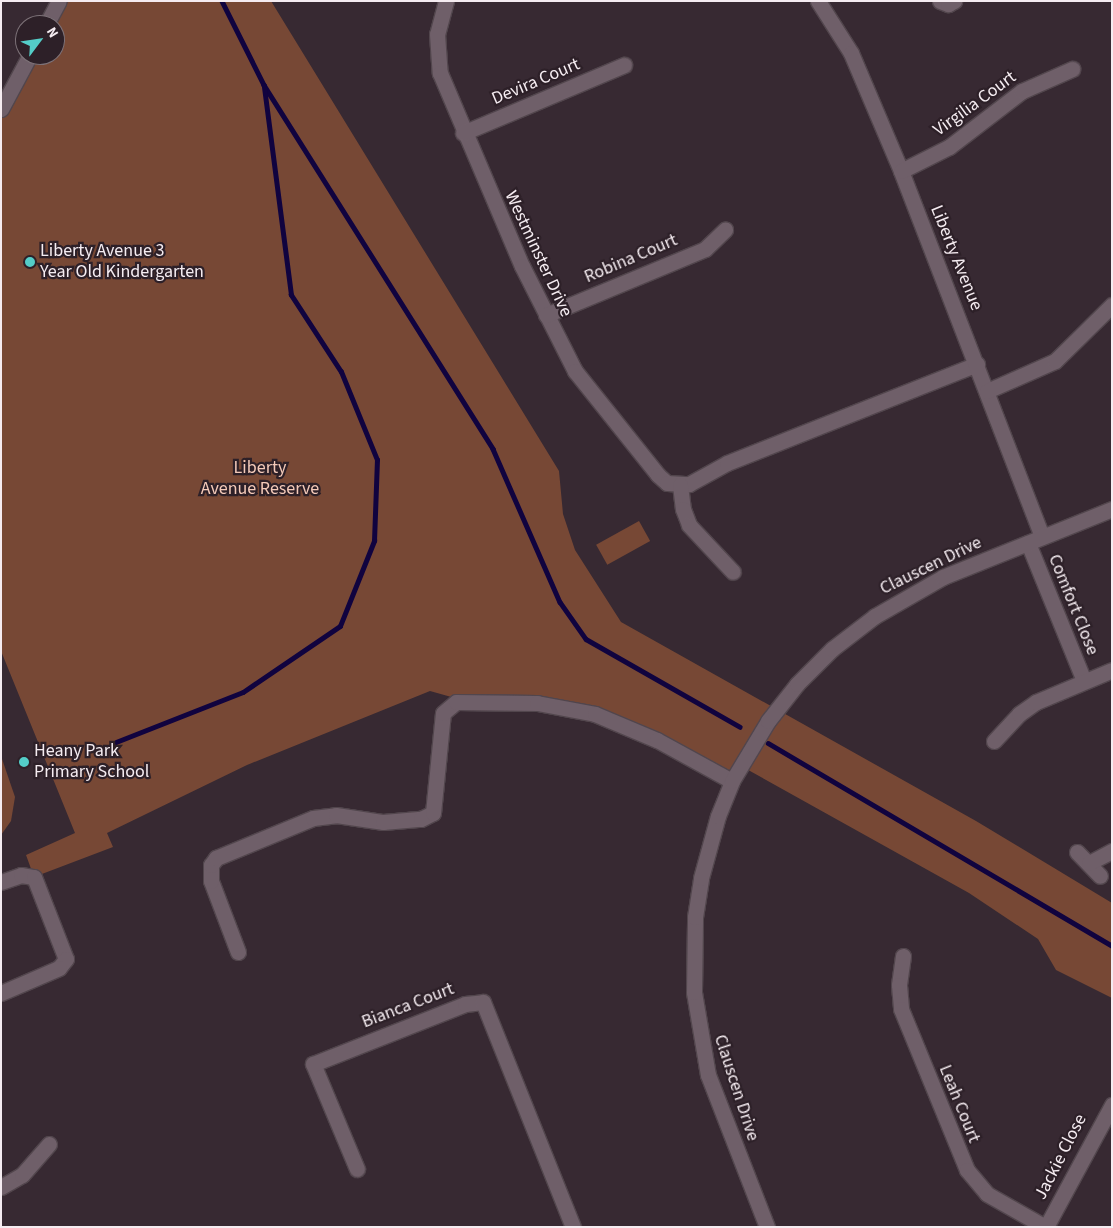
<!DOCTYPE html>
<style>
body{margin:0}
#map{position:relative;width:1113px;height:1228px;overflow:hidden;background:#372932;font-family:"Source Sans 3",sans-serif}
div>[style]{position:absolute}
.green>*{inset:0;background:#774835;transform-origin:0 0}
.stream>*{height:4.5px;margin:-2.25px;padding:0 2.25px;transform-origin:2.25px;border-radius:2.25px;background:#10033f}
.roads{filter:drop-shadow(1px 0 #52464d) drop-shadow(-1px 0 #52464d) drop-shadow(0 1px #52464d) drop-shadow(0 -1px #52464d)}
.minor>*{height:15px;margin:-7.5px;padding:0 7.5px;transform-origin:7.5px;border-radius:7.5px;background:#6f5f69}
.dots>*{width:14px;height:14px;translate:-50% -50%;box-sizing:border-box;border:2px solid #2d2028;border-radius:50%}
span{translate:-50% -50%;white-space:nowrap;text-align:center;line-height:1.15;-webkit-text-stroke:4.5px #2d2028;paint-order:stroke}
.street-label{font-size:18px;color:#f5ecf1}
.poi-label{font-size:18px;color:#f5ecf1}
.left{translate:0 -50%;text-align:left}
.park-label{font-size:18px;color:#f4cab9}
.frame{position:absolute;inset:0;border:2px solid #f5ecf1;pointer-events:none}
.north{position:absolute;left:15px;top:15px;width:50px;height:50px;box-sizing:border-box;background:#2d2028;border:1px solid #7d7278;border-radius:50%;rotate:59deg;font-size:14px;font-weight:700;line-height:20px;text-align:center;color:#f5ecf1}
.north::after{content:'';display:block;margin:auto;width:18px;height:22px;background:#54cdc8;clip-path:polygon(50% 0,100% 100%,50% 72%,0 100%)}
</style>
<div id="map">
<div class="green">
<i style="clip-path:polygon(60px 1px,271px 1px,559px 471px,563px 514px,575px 550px,621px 622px,976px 821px,1112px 903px,1112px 998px,1056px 970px,1038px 939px,969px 893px,741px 766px,732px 781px,615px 721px,462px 700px,430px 691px,247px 765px,107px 833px,113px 847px,34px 877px,26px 855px,75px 833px,1px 651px,1px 109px,31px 55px,55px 55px,55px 25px,47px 25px)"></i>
<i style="left:639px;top:521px;width:23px;height:49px;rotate:61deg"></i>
<i style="clip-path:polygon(1px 756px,15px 797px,11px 821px,1px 835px)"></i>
</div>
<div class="stream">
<i style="left:222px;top:1px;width:94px;rotate:63.4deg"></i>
<i style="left:264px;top:85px;width:430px;rotate:57.8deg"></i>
<i style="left:493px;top:449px;width:167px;rotate:66.4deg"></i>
<i style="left:560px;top:602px;width:45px;rotate:54.9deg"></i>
<i style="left:586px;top:639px;width:177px;rotate:29.7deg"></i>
<i style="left:116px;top:742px;width:136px;rotate:-21.5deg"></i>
<i style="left:243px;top:692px;width:117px;rotate:-34.2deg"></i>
<i style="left:340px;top:626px;width:92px;rotate:-68.2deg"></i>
<i style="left:374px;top:541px;width:81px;rotate:-87.9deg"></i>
<i style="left:377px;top:460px;width:95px;rotate:-112.2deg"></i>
<i style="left:341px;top:372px;width:92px;rotate:-123deg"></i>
<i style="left:291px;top:295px;width:211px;rotate:-97.4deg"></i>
<i style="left:768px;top:743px;width:399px;rotate:30.5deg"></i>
</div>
<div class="roads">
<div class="minor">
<i style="left:446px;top:1px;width:34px;rotate:105deg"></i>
<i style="left:437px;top:34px;width:39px;rotate:86deg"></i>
<i style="left:440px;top:73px;width:210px;rotate:67deg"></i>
<i style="left:522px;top:266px;width:118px;rotate:63.2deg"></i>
<i style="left:575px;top:371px;width:133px;rotate:51.4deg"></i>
<i style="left:658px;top:475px;width:12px;rotate:42deg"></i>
<i style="left:667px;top:483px;width:22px;rotate:3deg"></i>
<i style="left:689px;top:484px;width:43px;rotate:-28.9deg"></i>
<i style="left:727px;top:463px;width:269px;rotate:-21.6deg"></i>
<i style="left:818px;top:1px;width:62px;rotate:57.6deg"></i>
<i style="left:851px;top:53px;width:128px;rotate:67deg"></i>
<i style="left:901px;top:171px;width:392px;rotate:68.9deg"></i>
<i style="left:940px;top:1px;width:9px;rotate:21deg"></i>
<i style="left:948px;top:4px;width:7px;rotate:-27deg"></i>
<i style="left:46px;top:25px;width:27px;rotate:-62deg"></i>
<i style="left:1px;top:109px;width:61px;rotate:-61.8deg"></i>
<i style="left:463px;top:133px;width:175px;rotate:-22.9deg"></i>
<i style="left:901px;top:171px;width:54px;rotate:-26.6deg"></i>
<i style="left:949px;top:147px;width:92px;rotate:-37.5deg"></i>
<i style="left:1022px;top:91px;width:55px;rotate:-23.7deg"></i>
<i style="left:546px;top:315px;width:172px;rotate:-22.5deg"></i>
<i style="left:705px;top:249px;width:28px;rotate:-44deg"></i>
<i style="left:987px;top:391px;width:74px;rotate:-23.8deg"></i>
<i style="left:1055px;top:361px;width:80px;rotate:-44.5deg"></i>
<i style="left:680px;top:485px;width:24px;rotate:83deg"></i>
<i style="left:683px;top:509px;width:17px;rotate:69deg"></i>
<i style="left:689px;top:525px;width:64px;rotate:46.9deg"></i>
<i style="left:1028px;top:543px;width:149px;rotate:67.9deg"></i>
<i style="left:994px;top:741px;width:37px;rotate:-47deg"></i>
<i style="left:1019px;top:714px;width:21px;rotate:-35deg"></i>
<i style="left:1036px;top:702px;width:82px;rotate:-22.8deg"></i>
<i style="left:1077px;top:852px;width:33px;rotate:46deg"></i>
<i style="left:1089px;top:863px;width:26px;rotate:-28deg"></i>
<i style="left:1px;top:882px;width:21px;rotate:-19deg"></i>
<i style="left:21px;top:875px;width:13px;rotate:9deg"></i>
<i style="left:34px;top:877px;width:88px;rotate:68.7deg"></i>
<i style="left:66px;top:959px;width:11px;rotate:128deg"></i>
<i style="left:59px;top:968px;width:63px;rotate:156.7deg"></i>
<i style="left:238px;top:952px;width:76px;rotate:-110.8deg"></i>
<i style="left:211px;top:881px;width:16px;rotate:-90deg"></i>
<i style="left:211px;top:865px;width:9px;rotate:-54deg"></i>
<i style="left:216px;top:858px;width:105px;rotate:-22.4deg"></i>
<i style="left:313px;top:818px;width:23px;rotate:-7deg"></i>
<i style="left:336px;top:815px;width:48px;rotate:8.5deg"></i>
<i style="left:383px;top:822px;width:38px;rotate:-5deg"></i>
<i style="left:421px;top:819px;width:13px;rotate:-27deg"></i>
<i style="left:433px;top:813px;width:100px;rotate:-84.3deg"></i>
<i style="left:443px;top:713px;width:17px;rotate:-40deg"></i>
<i style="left:456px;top:702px;width:81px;rotate:0.7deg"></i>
<i style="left:537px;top:703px;width:59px;rotate:10.7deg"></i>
<i style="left:595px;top:714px;width:67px;rotate:22.8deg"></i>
<i style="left:657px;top:740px;width:85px;rotate:28.7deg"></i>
<i style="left:903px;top:956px;width:29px;rotate:98deg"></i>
<i style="left:899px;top:985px;width:24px;rotate:85deg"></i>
<i style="left:901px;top:1009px;width:174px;rotate:67.7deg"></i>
<i style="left:967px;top:1170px;width:31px;rotate:50deg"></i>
<i style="left:987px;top:1194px;width:67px;rotate:29.6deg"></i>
<i style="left:357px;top:1169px;width:114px;rotate:-112.7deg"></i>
<i style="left:313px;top:1064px;width:163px;rotate:-21.5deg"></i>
<i style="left:465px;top:1004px;width:18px;rotate:-6deg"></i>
<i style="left:483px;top:1002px;width:242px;rotate:68.2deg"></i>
<i style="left:1px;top:1187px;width:24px;rotate:-30deg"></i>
<i style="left:22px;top:1175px;width:41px;rotate:-48.9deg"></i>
<i style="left:767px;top:1227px;width:163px;rotate:-111.2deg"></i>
<i style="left:708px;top:1075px;width:84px;rotate:-99.6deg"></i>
<i style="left:694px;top:992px;width:75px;rotate:-89.2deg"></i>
<i style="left:695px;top:917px;width:39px;rotate:-81deg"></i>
<i style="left:701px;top:878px;width:64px;rotate:-74.7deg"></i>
<i style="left:718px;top:816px;width:38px;rotate:-68deg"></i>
<i style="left:732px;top:781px;width:70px;rotate:-59deg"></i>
<i style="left:768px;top:721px;width:47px;rotate:-51.9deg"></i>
<i style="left:797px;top:684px;width:49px;rotate:-45deg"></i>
<i style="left:832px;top:649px;width:54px;rotate:-37.5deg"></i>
<i style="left:875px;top:616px;width:78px;rotate:-29.8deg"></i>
<i style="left:943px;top:577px;width:182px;rotate:-21.9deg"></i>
<i style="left:1046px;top:1227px;width:139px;rotate:-61.6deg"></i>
</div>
</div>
<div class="dots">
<i style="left:30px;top:262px;background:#54cdc8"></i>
<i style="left:24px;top:762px;background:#54cdc8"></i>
</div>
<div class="street-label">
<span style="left:536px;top:82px;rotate:-23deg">Devira Court</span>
<span style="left:975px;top:104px;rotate:-36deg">Virgilia Court</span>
<span style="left:538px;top:254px;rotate:65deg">Westminster Drive</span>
<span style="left:956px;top:258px;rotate:68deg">Liberty Avenue</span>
<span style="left:631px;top:259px;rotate:-23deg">Robina Court</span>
<span style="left:931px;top:566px;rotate:-26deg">Clauscen Drive</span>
<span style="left:1073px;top:605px;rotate:68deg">Comfort Close</span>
<span style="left:408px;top:1006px;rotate:-21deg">Bianca Court</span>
<span style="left:736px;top:1088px;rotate:72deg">Clauscen Drive</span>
<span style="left:959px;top:1104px;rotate:68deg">Leah Court</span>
<span style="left:1061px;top:1157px;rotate:-63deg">Jackie Close</span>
</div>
<div class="poi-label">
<span class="left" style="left:40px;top:262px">Liberty Avenue 3<br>Year Old Kindergarten</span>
<span class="left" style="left:34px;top:762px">Heany Park<br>Primary School</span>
</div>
<div class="park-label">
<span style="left:260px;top:479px">Liberty<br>Avenue Reserve</span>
</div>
<div class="frame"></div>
<div class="north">N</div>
</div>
